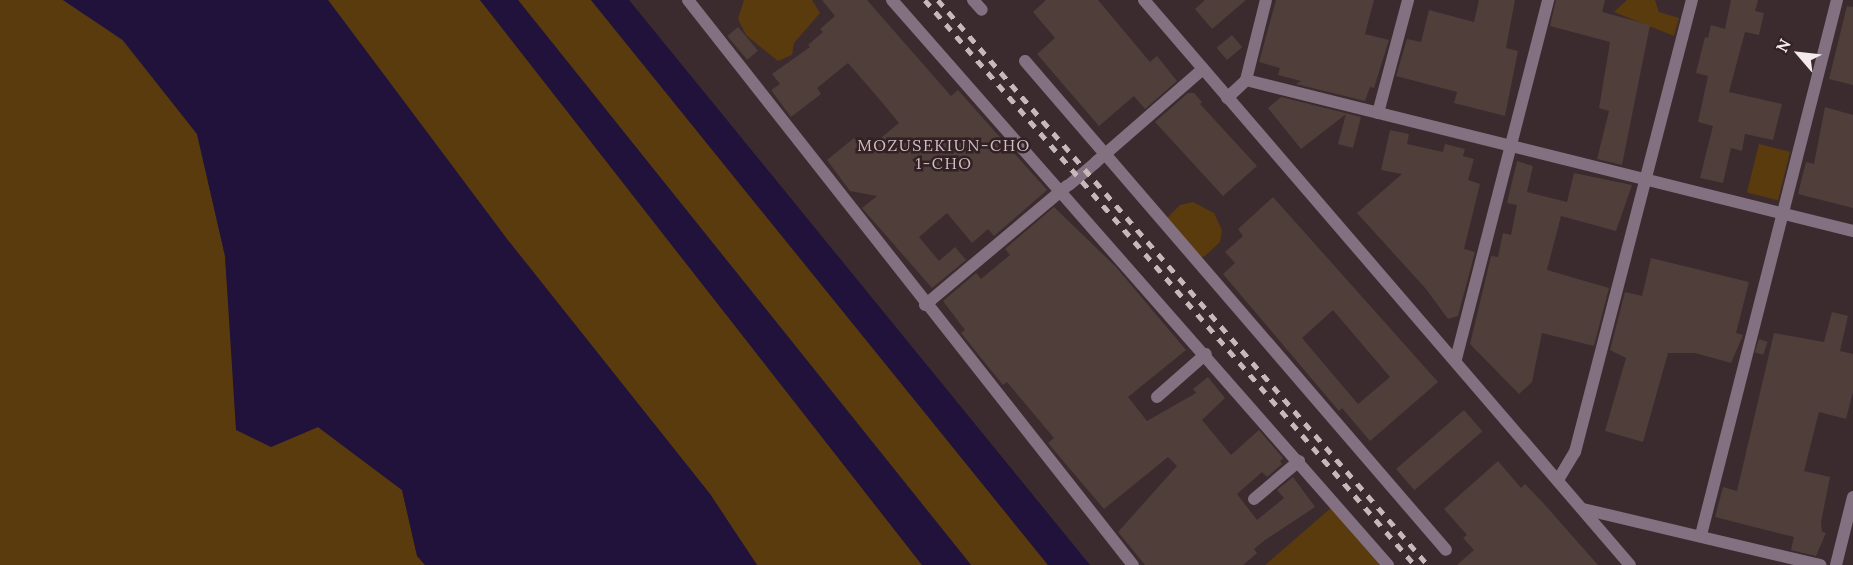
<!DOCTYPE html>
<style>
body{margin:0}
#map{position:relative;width:1853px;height:565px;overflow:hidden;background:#3b2b2f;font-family:Lora,serif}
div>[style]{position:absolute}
.green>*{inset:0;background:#593b0d;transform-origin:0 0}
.water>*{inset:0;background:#20123a}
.building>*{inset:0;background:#4f3e39;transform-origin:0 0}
.pedestrian>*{height:12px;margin:-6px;padding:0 6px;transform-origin:6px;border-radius:6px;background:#837181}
.minor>*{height:12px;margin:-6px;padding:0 6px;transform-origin:6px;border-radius:6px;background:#837181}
.tertiary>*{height:12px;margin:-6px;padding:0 6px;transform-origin:6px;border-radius:6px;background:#837181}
.rail>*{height:4.5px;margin-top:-2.25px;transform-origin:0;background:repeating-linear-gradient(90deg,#c5b9bb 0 8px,transparent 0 16px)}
span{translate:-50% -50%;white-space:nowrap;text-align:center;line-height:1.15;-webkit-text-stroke:5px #312125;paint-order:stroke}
.neighbourhood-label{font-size:16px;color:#d3bdc1;letter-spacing:1.5px}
.north{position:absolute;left:1769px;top:24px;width:60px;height:60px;-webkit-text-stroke:4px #312125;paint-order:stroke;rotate:298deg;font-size:16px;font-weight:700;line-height:24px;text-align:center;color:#f4e9eb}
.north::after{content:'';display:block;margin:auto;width:21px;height:27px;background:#f4e9eb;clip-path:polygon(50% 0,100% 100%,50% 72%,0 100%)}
</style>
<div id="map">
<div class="green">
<i style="clip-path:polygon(0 0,63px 0,122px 40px,197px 134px,225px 256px,229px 309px,271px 447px,318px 427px,402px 490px,417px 555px,425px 565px,0 565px)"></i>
<i style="clip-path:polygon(328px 0,480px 0,922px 565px,757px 565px,710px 494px,507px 239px)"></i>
<i style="clip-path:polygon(518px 0,591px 0,1048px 565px,971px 565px)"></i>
<i style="clip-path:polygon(744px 0,812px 0,820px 13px,794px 43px,792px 55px,778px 61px,746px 35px,738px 19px)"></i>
<i style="clip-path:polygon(1627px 0,1655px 0,1659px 12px,1679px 18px,1674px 36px,1614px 12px)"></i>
<i style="left:1759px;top:144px;width:32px;height:50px;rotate:14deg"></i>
<i style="clip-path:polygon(1193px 202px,1214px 213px,1222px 230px,1220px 242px,1205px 256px,1197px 258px,1165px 220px,1180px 205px)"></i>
<i style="clip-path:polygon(1331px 508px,1380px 565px,1265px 565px)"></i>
</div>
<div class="water">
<i style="clip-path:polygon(63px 0,328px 0,507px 239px,710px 494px,757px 565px,425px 565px,417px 556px,402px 490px,318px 427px,271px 447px,236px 430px,225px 256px,197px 134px,123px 40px)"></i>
<i style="clip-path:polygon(480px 0,518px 0,971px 565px,922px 565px)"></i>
<i style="clip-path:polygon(591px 0,629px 0,1090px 565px,1048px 565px)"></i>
</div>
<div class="building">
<i style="clip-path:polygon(822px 0,867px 0,951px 96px,958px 90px,1047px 190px,994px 236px,988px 229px,972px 243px,947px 213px,919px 237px,939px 261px,955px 247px,966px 260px,932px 288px,862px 208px,877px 196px,850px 191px,827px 160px,854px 138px,865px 151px,899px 123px,880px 100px,848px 63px,817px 88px,821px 94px,791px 117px,771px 90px,780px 84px,772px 74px,810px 47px,808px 45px,823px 32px,820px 29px,835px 16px)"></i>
<i style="clip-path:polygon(1046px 0,1098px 0,1150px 62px,1157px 56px,1177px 81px,1145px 109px,1134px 96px,1099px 126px,1037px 54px,1055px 38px,1033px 12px)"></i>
<i style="clip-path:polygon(1205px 0,1246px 0,1212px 29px,1195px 9px)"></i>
<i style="clip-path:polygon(1276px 0,1374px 0,1365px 34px,1389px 40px,1374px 88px,1370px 87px,1365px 101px,1296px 84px,1301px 81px,1278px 75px,1280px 68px,1259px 62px)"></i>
<i style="clip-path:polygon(1479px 0,1515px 0,1506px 48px,1518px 51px,1505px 116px,1454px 103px,1457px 92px,1396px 76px,1407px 39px,1421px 42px,1429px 10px,1474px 22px)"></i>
<i style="clip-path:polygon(1556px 0,1605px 0,1602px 12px,1650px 25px,1622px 165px,1597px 159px,1609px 111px,1599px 108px,1610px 42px,1550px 26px)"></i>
<i style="clip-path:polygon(1731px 0,1758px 0,1755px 11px,1764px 13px,1759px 35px,1745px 32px,1729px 92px,1782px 104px,1773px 140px,1745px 134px,1742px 151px,1731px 148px,1723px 183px,1700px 178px,1713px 126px,1698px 122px,1708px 76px,1696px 73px,1705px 37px,1708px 38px,1711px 25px,1725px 29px)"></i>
<i style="clip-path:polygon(1847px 6px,1853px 7px,1853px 85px,1829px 79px)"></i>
<i style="left:738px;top:27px;width:31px;height:14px;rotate:50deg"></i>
<i style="left:1232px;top:35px;width:16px;height:20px;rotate:50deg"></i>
<i style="clip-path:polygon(1188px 93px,1194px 93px,1202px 102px,1200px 104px,1257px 166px,1223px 196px,1155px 122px)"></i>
<i style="clip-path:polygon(1281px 97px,1361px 117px,1353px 148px,1338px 144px,1346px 114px,1301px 149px,1268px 108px)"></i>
<i style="clip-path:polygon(1825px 107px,1853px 115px,1853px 208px,1798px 194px,1806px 162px,1814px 164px)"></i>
<i style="clip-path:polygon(1390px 130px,1409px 134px,1407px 144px,1443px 152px,1445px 144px,1465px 149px,1463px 156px,1474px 159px,1468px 180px,1480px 184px,1464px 249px,1475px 252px,1458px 316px,1448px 319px,1426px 289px,1357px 213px,1402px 174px,1381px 170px)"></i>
<i style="clip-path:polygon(1517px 161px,1533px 166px,1527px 192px,1567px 202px,1574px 173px,1632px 185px,1616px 231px,1561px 216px,1547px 270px,1609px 288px,1594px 346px,1542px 333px,1532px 382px,1519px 394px,1470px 344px,1491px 256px,1498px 257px,1503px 233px,1511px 235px,1517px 205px,1507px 203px)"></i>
<i style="clip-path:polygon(evenodd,1273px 197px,1438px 382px,1370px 441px,1342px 408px,1339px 411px,1223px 274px,1235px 263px,1225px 252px,1243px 236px,1238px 229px,1273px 197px,1333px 310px,1390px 377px,1358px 404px,1302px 338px,1333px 310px)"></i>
<i style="clip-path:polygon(1054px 207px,1116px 267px,1186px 350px,1128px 397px,1147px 421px,1196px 393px,1193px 389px,1208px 377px,1225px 398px,1202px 420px,1231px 455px,1259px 430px,1283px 458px,1280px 461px,1282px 464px,1267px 477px,1262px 472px,1237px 494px,1257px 520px,1284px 498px,1277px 490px,1293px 477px,1315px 507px,1265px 540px,1254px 549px,1257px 553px,1243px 565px,1145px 565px,1118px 532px,1177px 466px,1168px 457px,1104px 509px,1048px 443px,1054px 438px,1028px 407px,1007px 382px,1003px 385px,961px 333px,965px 330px,943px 301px,976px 273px,981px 279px,1010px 255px,1005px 249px)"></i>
<i style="clip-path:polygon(1651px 258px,1749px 282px,1736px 333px,1743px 335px,1731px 363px,1695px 353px,1668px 353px,1643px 442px,1605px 431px,1626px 358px,1610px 350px,1625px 292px,1642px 296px)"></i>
<i style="clip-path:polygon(1832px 312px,1848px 316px,1840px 351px,1853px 354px,1853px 392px,1846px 419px,1819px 412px,1804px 471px,1830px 477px,1821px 522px,1822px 532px,1826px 533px,1816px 556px,1791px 550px,1794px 537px,1715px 517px,1723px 487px,1737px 491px,1774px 333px,1824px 342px)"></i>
<i style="left:1759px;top:339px;width:9px;height:14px;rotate:18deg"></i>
<i style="left:1464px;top:410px;width:28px;height:90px;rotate:49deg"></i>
<i style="clip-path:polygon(1498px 461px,1521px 488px,1525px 484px,1545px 505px,1598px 565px,1457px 565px,1474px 550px,1463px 538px,1467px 535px,1444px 509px)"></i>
</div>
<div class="pedestrian">
<i style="left:1069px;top:185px;width:35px;rotate:-40deg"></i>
</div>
<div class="minor">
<i style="left:688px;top:0;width:719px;rotate:51.78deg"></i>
<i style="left:892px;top:0;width:752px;rotate:48.72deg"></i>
<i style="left:973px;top:0;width:13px;rotate:48deg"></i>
<i style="left:1025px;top:61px;width:645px;rotate:49.27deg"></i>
<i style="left:1246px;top:80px;width:82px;rotate:-76deg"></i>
<i style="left:1227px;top:98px;width:26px;rotate:-43deg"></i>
<i style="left:1246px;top:80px;width:625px;rotate:13.97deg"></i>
<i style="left:1378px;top:113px;width:117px;rotate:-75.1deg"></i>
<i style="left:1096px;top:162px;width:142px;rotate:-41deg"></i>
<i style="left:925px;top:305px;width:185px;rotate:-40deg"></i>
<i style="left:1456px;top:359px;width:371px;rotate:-75.6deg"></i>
<i style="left:1157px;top:397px;width:65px;rotate:-41.3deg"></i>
<i style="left:1558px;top:480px;width:33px;rotate:-59deg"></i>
<i style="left:1575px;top:452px;width:467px;rotate:-75.5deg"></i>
<i style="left:1254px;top:499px;width:59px;rotate:-40.2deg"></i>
<i style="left:1583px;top:509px;width:244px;rotate:13.3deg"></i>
<i style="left:1701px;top:535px;width:552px;rotate:-75.74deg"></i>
<i style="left:1836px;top:565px;width:70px;rotate:-76deg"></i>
</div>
<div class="tertiary">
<i style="left:1144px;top:0;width:745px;rotate:49.3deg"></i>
</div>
<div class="rail">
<i style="left:925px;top:0;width:748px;rotate:49.07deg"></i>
<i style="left:938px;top:0;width:748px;rotate:49.07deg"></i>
</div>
<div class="neighbourhood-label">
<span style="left:944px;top:154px">MOZUSEKIUN-CHO<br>1-CHO</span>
</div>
<div class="north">N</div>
</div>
